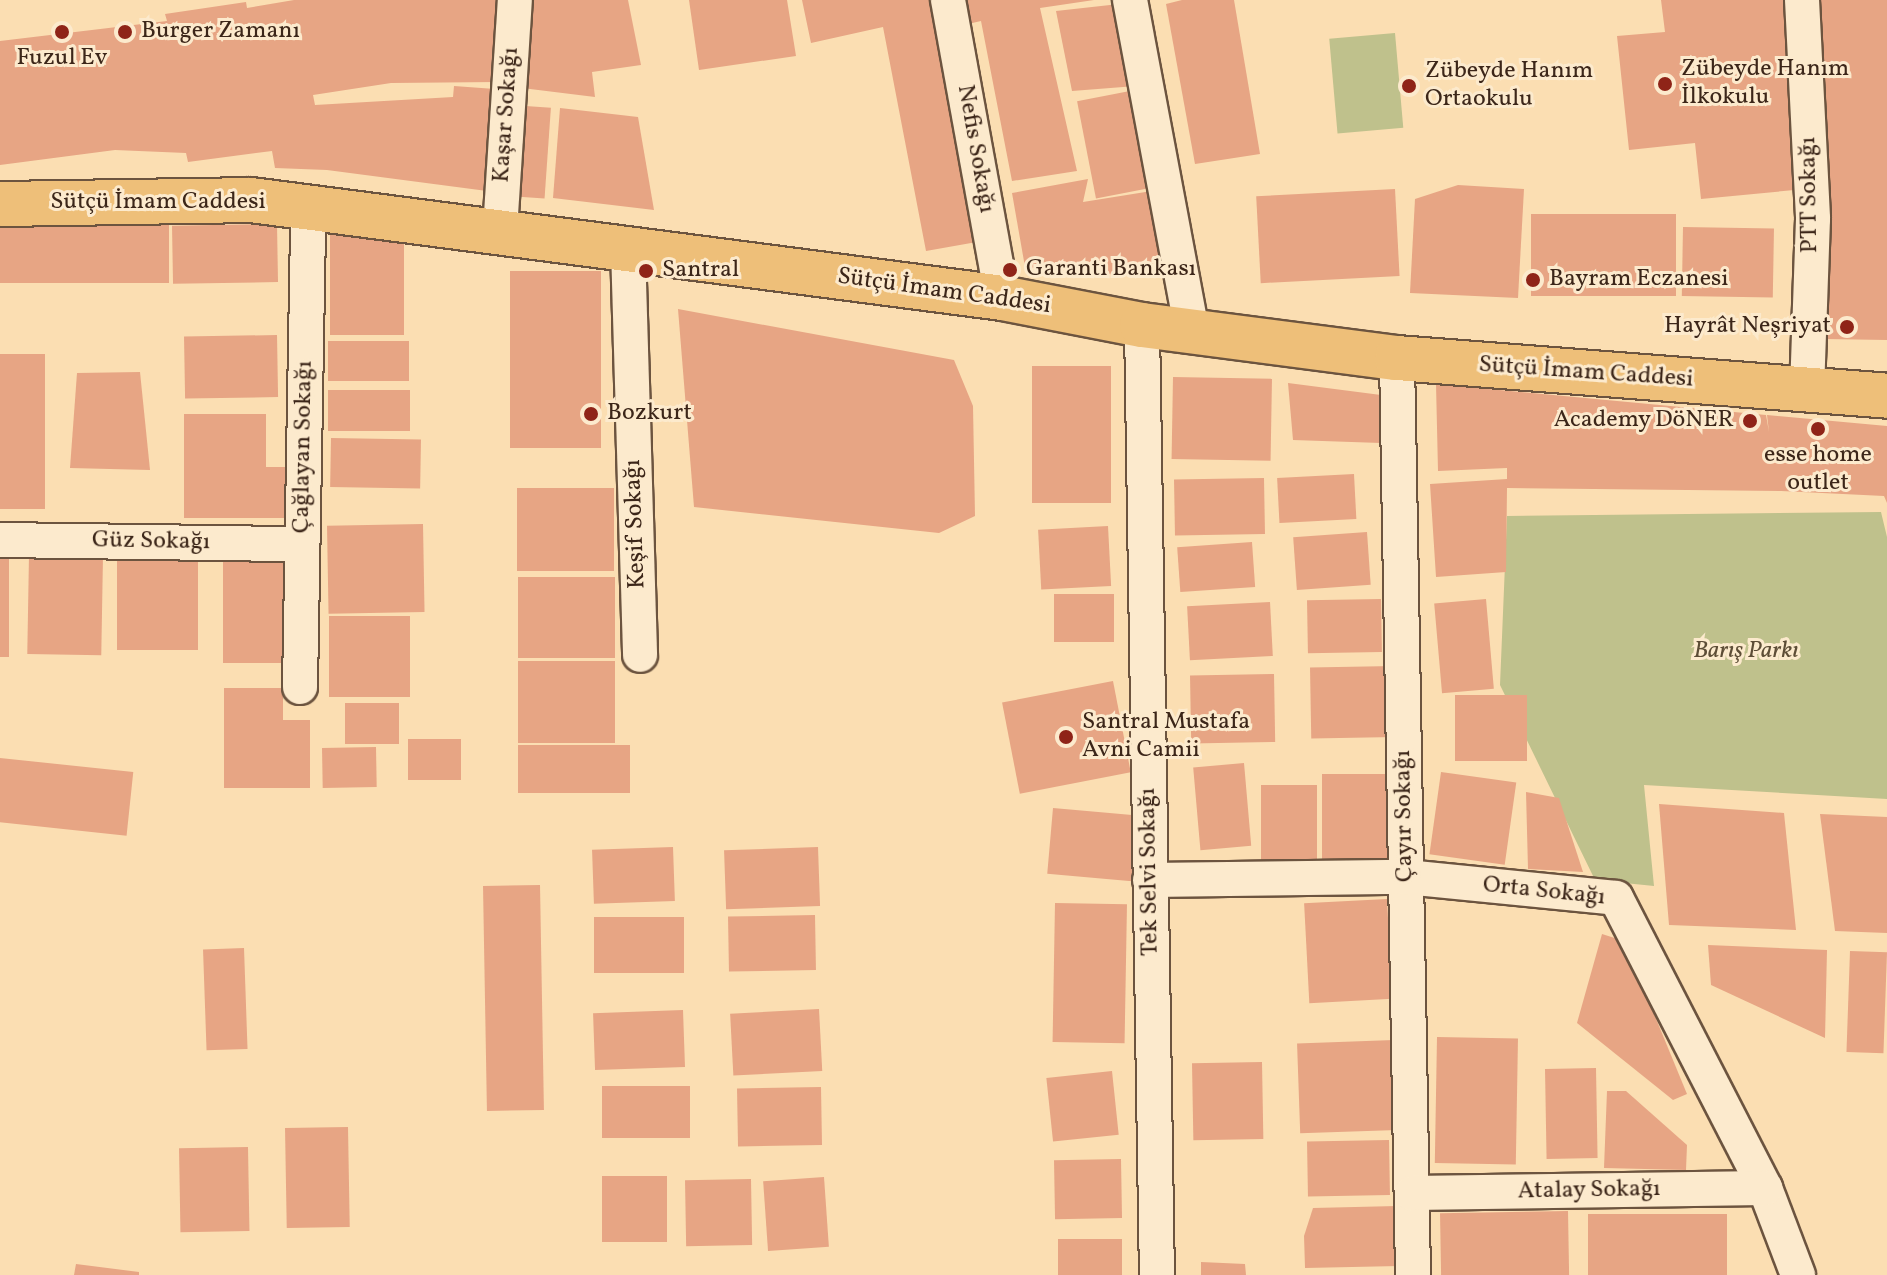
<!DOCTYPE html>
<meta charset="utf-8">
<style>
body{margin:0}
#map{position:relative;width:1887px;height:1275px;overflow:hidden;background:#fbdeb2;font-family:Vollkorn,serif}
div>[style]{position:absolute}
.green>*{inset:0;background:#bfc18c;transform-origin:0 0}
.building>*{inset:0;background:#e7a584;transform-origin:0 0}
.roads{filter:drop-shadow(2px 0 #6c543f) drop-shadow(-2px 0 #6c543f) drop-shadow(0 2px #6c543f) drop-shadow(0 -2px #6c543f)}
.street>*{height:34px;margin:-17px;padding:0 17px;transform-origin:17px;border-radius:17px;background:#fceacd}
.primary>*{height:44px;margin:-22px;padding:0 22px;transform-origin:22px;border-radius:22px;background:#eebf79}
.dots>*{width:22px;height:22px;translate:-50% -50%;box-sizing:border-box;border:4px solid #fceacd;border-radius:50%}
span{translate:-50% -50%;white-space:nowrap;text-align:center;line-height:1.15;-webkit-text-stroke:6px #fceacd;paint-order:stroke}
.poi-label{font-size:24px;color:#3c2619}
.left{translate:0 -50%;text-align:left}
.right{translate:-100% -50%;text-align:right}
.street-label{font-size:24px;color:#3c2619}
.park-label{font-size:24px;color:#5d4d36;font-style:italic}
</style>
<div id="map">
<div class="green">
<i style="left:1395px;top:33px;width:95px;height:66px;rotate:85deg"></i>
<i style="clip-path:polygon(1881px 512px,1887px 537px,1887px 799px,1644px 785px,1654px 886px,1595px 880px,1500px 685px,1507px 516px)"></i>
</div>
<div class="building">
<i style="clip-path:polygon(294px 0,499px 0,497px 82px,391px 83px,313px 95px,315px 105px,453px 97px,454px 86px,495px 89px,487px 191px,327px 170px,275px 168px,272px 151px,188px 162px,186px 153px,115px 150px,0 165px,0 41px,167px 21px,165px 14px,246px 2px,247px 8px)"></i>
<i style="clip-path:polygon(524px 0,628px 0,641px 65px,592px 72px,595px 97px,522px 88px)"></i>
<i style="clip-path:polygon(689px 0,787px 0,796px 56px,699px 70px)"></i>
<i style="clip-path:polygon(802px 0,941px 0,988px 240px,926px 251px,883px 27px,811px 43px)"></i>
<i style="clip-path:polygon(964px 0,1094px 0,1040px 8px,1077px 171px,1012px 181px,981px 21px,968px 24px)"></i>
<i style="clip-path:polygon(1182px 0,1234px 0,1260px 154px,1195px 164px,1166px 4px)"></i>
<i style="clip-path:polygon(1661px 0,1791px 0,1805px 189px,1701px 199px,1695px 143px,1629px 150px,1617px 36px,1665px 32px)"></i>
<i style="clip-path:polygon(1812px 0,1887px 0,1887px 340px,1824px 339px)"></i>
<i style="clip-path:polygon(1119px 4px,1136px 86px,1072px 91px,1056px 11px)"></i>
<i style="left:1135px;top:90px;width:99px;height:59px;rotate:79deg"></i>
<i style="left:511px;top:105px;width:40px;height:91px;rotate:4deg"></i>
<i style="clip-path:polygon(560px 108px,638px 117px,654px 210px,553px 198px)"></i>
<i style="clip-path:polygon(1088px 179px,1083px 202px,1158px 190px,1167px 246px,1143px 277px,1025px 267px,1012px 193px)"></i>
<i style="clip-path:polygon(1458px 185px,1524px 189px,1518px 298px,1410px 293px,1415px 199px)"></i>
<i style="left:1395px;top:189px;width:87px;height:139px;rotate:87deg"></i>
<i style="left:1531px;top:214px;width:145px;height:82px"></i>
<i style="left:277px;top:224px;width:58px;height:105px;rotate:89deg"></i>
<i style="left:169px;top:225px;width:58px;height:169px;rotate:90deg"></i>
<i style="left:1683px;top:227px;width:91px;height:69px;rotate:1deg"></i>
<i style="left:330px;top:228px;width:74px;height:107px"></i>
<i style="left:601px;top:271px;width:177px;height:91px;rotate:90deg"></i>
<i style="clip-path:polygon(678px 309px,954px 360px,973px 406px,975px 516px,939px 533px,694px 507px)"></i>
<i style="left:277px;top:335px;width:62px;height:93px;rotate:89deg"></i>
<i style="left:328px;top:341px;width:81px;height:40px"></i>
<i style="left:45px;top:354px;width:155px;height:45px;rotate:90deg"></i>
<i style="left:1032px;top:366px;width:79px;height:137px"></i>
<i style="clip-path:polygon(140px 372px,150px 470px,70px 468px,77px 373px)"></i>
<i style="left:1173px;top:377px;width:99px;height:82px;rotate:1deg"></i>
<i style="clip-path:polygon(1288px 383px,1381px 395px,1381px 443px,1293px 440px)"></i>
<i style="clip-path:polygon(1436px 384px,1766px 415px,1769px 432px,1767px 415px,1887px 426px,1887px 503px,1884px 496px,1781px 491px,1507px 488px,1506px 572px,1436px 577px,1430px 484px,1507px 479px,1507px 468px,1438px 471px)"></i>
<i style="left:328px;top:390px;width:82px;height:41px"></i>
<i style="clip-path:polygon(184px 414px,266px 414px,266px 467px,285px 467px,285px 518px,184px 518px)"></i>
<i style="left:331px;top:438px;width:90px;height:49px;rotate:1deg"></i>
<i style="left:1354px;top:474px;width:45px;height:77px;rotate:87deg"></i>
<i style="left:1264px;top:478px;width:56px;height:90px;rotate:89deg"></i>
<i style="left:517px;top:488px;width:97px;height:83px"></i>
<i style="left:423px;top:524px;width:88px;height:96px;rotate:89deg"></i>
<i style="left:1108px;top:526px;width:60px;height:70px;rotate:87deg"></i>
<i style="left:1367px;top:532px;width:53px;height:74px;rotate:86deg"></i>
<i style="left:1252px;top:542px;width:45px;height:75px;rotate:86deg"></i>
<i style="left:117px;top:551px;width:81px;height:99px"></i>
<i style="left:0;top:552px;width:9px;height:105px"></i>
<i style="left:223px;top:552px;width:60px;height:111px"></i>
<i style="left:29px;top:555px;width:74px;height:99px;rotate:1deg"></i>
<i style="left:518px;top:577px;width:97px;height:81px"></i>
<i style="left:1054px;top:594px;width:60px;height:48px"></i>
<i style="left:1381px;top:599px;width:53px;height:74px;rotate:89deg"></i>
<i style="left:1486px;top:599px;width:90px;height:52px;rotate:85deg"></i>
<i style="left:1270px;top:602px;width:54px;height:83px;rotate:87deg"></i>
<i style="left:329px;top:616px;width:81px;height:81px"></i>
<i style="left:615px;top:661px;width:82px;height:97px;rotate:90deg"></i>
<i style="left:1394px;top:666px;width:71px;height:84px;rotate:89deg"></i>
<i style="left:1274px;top:674px;width:68px;height:84px;rotate:89deg"></i>
<i style="left:1113px;top:681px;width:93px;height:113px;rotate:79deg"></i>
<i style="clip-path:polygon(224px 688px,283px 688px,283px 720px,310px 720px,310px 788px,224px 788px)"></i>
<i style="left:1455px;top:695px;width:72px;height:66px"></i>
<i style="left:345px;top:703px;width:54px;height:41px"></i>
<i style="left:408px;top:739px;width:53px;height:41px"></i>
<i style="left:518px;top:745px;width:112px;height:48px"></i>
<i style="left:376px;top:747px;width:40px;height:54px;rotate:89deg"></i>
<i style="left:0;top:758px;width:134px;height:64px;rotate:6deg"></i>
<i style="left:1244px;top:763px;width:83px;height:51px;rotate:85deg"></i>
<i style="left:1441px;top:772px;width:76px;height:83px;rotate:8deg"></i>
<i style="left:1322px;top:774px;width:65px;height:89px"></i>
<i style="left:1261px;top:785px;width:56px;height:77px"></i>
<i style="clip-path:polygon(1526px 792px,1559px 798px,1583px 872px,1528px 869px)"></i>
<i style="clip-path:polygon(1659px 804px,1784px 813px,1796px 930px,1669px 925px)"></i>
<i style="left:1053px;top:808px;width:85px;height:66px;rotate:5deg"></i>
<i style="clip-path:polygon(1820px 814px,1887px 817px,1887px 933px,1835px 931px)"></i>
<i style="left:673px;top:847px;width:54px;height:81px;rotate:88deg"></i>
<i style="left:818px;top:847px;width:59px;height:94px;rotate:88deg"></i>
<i style="left:540px;top:885px;width:225px;height:57px;rotate:89deg"></i>
<i style="left:1387px;top:899px;width:100px;height:83px;rotate:87deg"></i>
<i style="left:1055px;top:903px;width:72px;height:139px;rotate:1deg"></i>
<i style="left:815px;top:915px;width:55px;height:87px;rotate:89deg"></i>
<i style="left:594px;top:917px;width:90px;height:56px"></i>
<i style="clip-path:polygon(1602px 934px,1624px 941px,1687px 1094px,1673px 1100px,1577px 1023px)"></i>
<i style="clip-path:polygon(1708px 945px,1827px 950px,1825px 1038px,1711px 985px)"></i>
<i style="left:244px;top:948px;width:101px;height:41px;rotate:88deg"></i>
<i style="left:1850px;top:951px;width:37px;height:101px;rotate:2deg"></i>
<i style="left:819px;top:1009px;width:62px;height:89px;rotate:87deg"></i>
<i style="left:683px;top:1010px;width:57px;height:90px;rotate:88deg"></i>
<i style="left:1437px;top:1037px;width:81px;height:126px;rotate:1deg"></i>
<i style="left:1394px;top:1040px;width:90px;height:97px;rotate:88deg"></i>
<i style="left:1262px;top:1062px;width:77px;height:70px;rotate:89deg"></i>
<i style="left:1596px;top:1068px;width:90px;height:51px;rotate:89deg"></i>
<i style="left:1112px;top:1071px;width:64px;height:66px;rotate:84deg"></i>
<i style="left:690px;top:1086px;width:52px;height:88px;rotate:90deg"></i>
<i style="left:821px;top:1087px;width:58px;height:84px;rotate:89deg"></i>
<i style="clip-path:polygon(1607px 1091px,1626px 1091px,1687px 1145px,1686px 1170px,1604px 1168px)"></i>
<i style="left:348px;top:1127px;width:100px;height:63px;rotate:89deg"></i>
<i style="left:1389px;top:1140px;width:55px;height:82px;rotate:89deg"></i>
<i style="left:248px;top:1147px;width:84px;height:69px;rotate:89deg"></i>
<i style="left:1121px;top:1159px;width:59px;height:67px;rotate:89deg"></i>
<i style="left:667px;top:1176px;width:66px;height:65px;rotate:90deg"></i>
<i style="left:824px;top:1177px;width:70px;height:61px;rotate:86deg"></i>
<i style="left:751px;top:1179px;width:66px;height:66px;rotate:89deg"></i>
<i style="clip-path:polygon(1397px 1206px,1399px 1266px,1305px 1268px,1304px 1236px,1313px 1208px)"></i>
<i style="left:1568px;top:1211px;width:64px;height:128px;rotate:89deg"></i>
<i style="left:1588px;top:1214px;width:139px;height:61px"></i>
<i style="left:1122px;top:1239px;width:36px;height:64px;rotate:90deg"></i>
<i style="clip-path:polygon(1201px 1262px,1245px 1264px,1246px 1275px,1201px 1275px)"></i>
<i style="clip-path:polygon(76px 1264px,139px 1272px,139px 1275px,74px 1275px)"></i>
</div>
<div class="roads">
<div class="street">
<i style="left:948px;top:0;width:303px;rotate:79.7deg"></i>
<i style="left:1130px;top:0;width:337px;rotate:79.4deg"></i>
<i style="left:1802px;top:0;width:219px;rotate:87.1deg"></i>
<i style="left:1813px;top:219px;width:171px;rotate:92deg"></i>
<i style="left:500px;top:230px;width:230px;rotate:-86.3deg"></i>
<i style="left:628px;top:248px;width:407px;rotate:88.3deg"></i>
<i style="left:1142px;top:325px;width:950px;rotate:89.1deg"></i>
<i style="left:1397px;top:358px;width:917px;rotate:89deg"></i>
<i style="left:0;top:540px;width:302px;rotate:0.8deg"></i>
<i style="left:300px;top:687px;width:480px;rotate:-89deg"></i>
<i style="left:1150px;top:880px;width:256px;rotate:-0.7deg"></i>
<i style="left:1406px;top:877px;width:211px;rotate:5.7deg"></i>
<i style="left:1616px;top:898px;width:326px;rotate:62.8deg"></i>
<i style="left:1765px;top:1188px;width:93px;rotate:69.2deg"></i>
<i style="left:1412px;top:1193px;width:353px;rotate:-0.8deg"></i>
</div>
<div class="primary">
<i style="left:0;top:204px;width:251px;rotate:-0.9deg"></i>
<i style="left:251px;top:200px;width:757px;rotate:7.43deg"></i>
<i style="left:1002px;top:298px;width:143px;rotate:10.9deg"></i>
<i style="left:1142px;top:325px;width:257px;rotate:7.4deg"></i>
<i style="left:1397px;top:358px;width:491px;rotate:4.4deg"></i>
</div>
</div>
<div class="dots">
<i style="left:62px;top:32px;background:#8f2418"></i>
<i style="left:125px;top:32px;background:#8f2418"></i>
<i style="left:1665px;top:84px;background:#8f2418"></i>
<i style="left:1409px;top:86px;background:#8f2418"></i>
<i style="left:1010px;top:270px;background:#8f2418"></i>
<i style="left:646px;top:271px;background:#8f2418"></i>
<i style="left:1533px;top:280px;background:#8f2418"></i>
<i style="left:1847px;top:327px;background:#8f2418"></i>
<i style="left:591px;top:414px;background:#8f2418"></i>
<i style="left:1750px;top:421px;background:#8f2418"></i>
<i style="left:1818px;top:429px;background:#8f2418"></i>
<i style="left:1066px;top:737px;background:#8f2418"></i>
</div>
<div class="poi-label">
<span class="left" style="left:141px;top:32px">Burger Zamanı</span>
<span style="left:62px;top:59px">Fuzul Ev</span>
<span class="left" style="left:1681px;top:84px">Zübeyde Hanım<br>İlkokulu</span>
<span class="left" style="left:1425px;top:86px">Zübeyde Hanım<br>Ortaokulu</span>
<span class="left" style="left:1026px;top:270px">Garanti Bankası</span>
<span class="left" style="left:662px;top:271px">Santral</span>
<span class="left" style="left:1549px;top:280px">Bayram Eczanesi</span>
<span class="right" style="left:1831px;top:327px">Hayrât Neşriyat</span>
<span class="left" style="left:607px;top:414px">Bozkurt</span>
<span class="right" style="left:1734px;top:421px">Academy DöNER</span>
<span style="left:1818px;top:470px">esse home<br>outlet</span>
<span class="left" style="left:1082px;top:737px">Santral Mustafa<br>Avni Camii</span>
</div>
<div class="street-label">
<span style="left:507px;top:115px;rotate:-86deg">Kaşar Sokağı</span>
<span style="left:975px;top:149px;rotate:80deg">Nefis Sokağı</span>
<span style="left:1810px;top:195px;rotate:-91deg">PTT Sokağı</span>
<span style="left:158px;top:203px">Sütçü İmam Caddesi</span>
<span style="left:944px;top:292px;rotate:8deg">Sütçü İmam Caddesi</span>
<span style="left:1586px;top:373px;rotate:4deg">Sütçü İmam Caddesi</span>
<span style="left:304px;top:447px;rotate:-89deg">Çağlayan Sokağı</span>
<span style="left:636px;top:524px;rotate:-92deg">Keşif Sokağı</span>
<span style="left:151px;top:542px;rotate:1deg">Güz Sokağı</span>
<span style="left:1405px;top:816px;rotate:-91deg">Çayır Sokağı</span>
<span style="left:1150px;top:872px;rotate:-91deg">Tek Selvi Sokağı</span>
<span style="left:1544px;top:892px;rotate:6deg">Orta Sokağı</span>
<span style="left:1589px;top:1191px;rotate:-1deg">Atalay Sokağı</span>
</div>
<div class="park-label">
<span style="left:1746px;top:652px">Barış Parkı</span>
</div>
</div>
